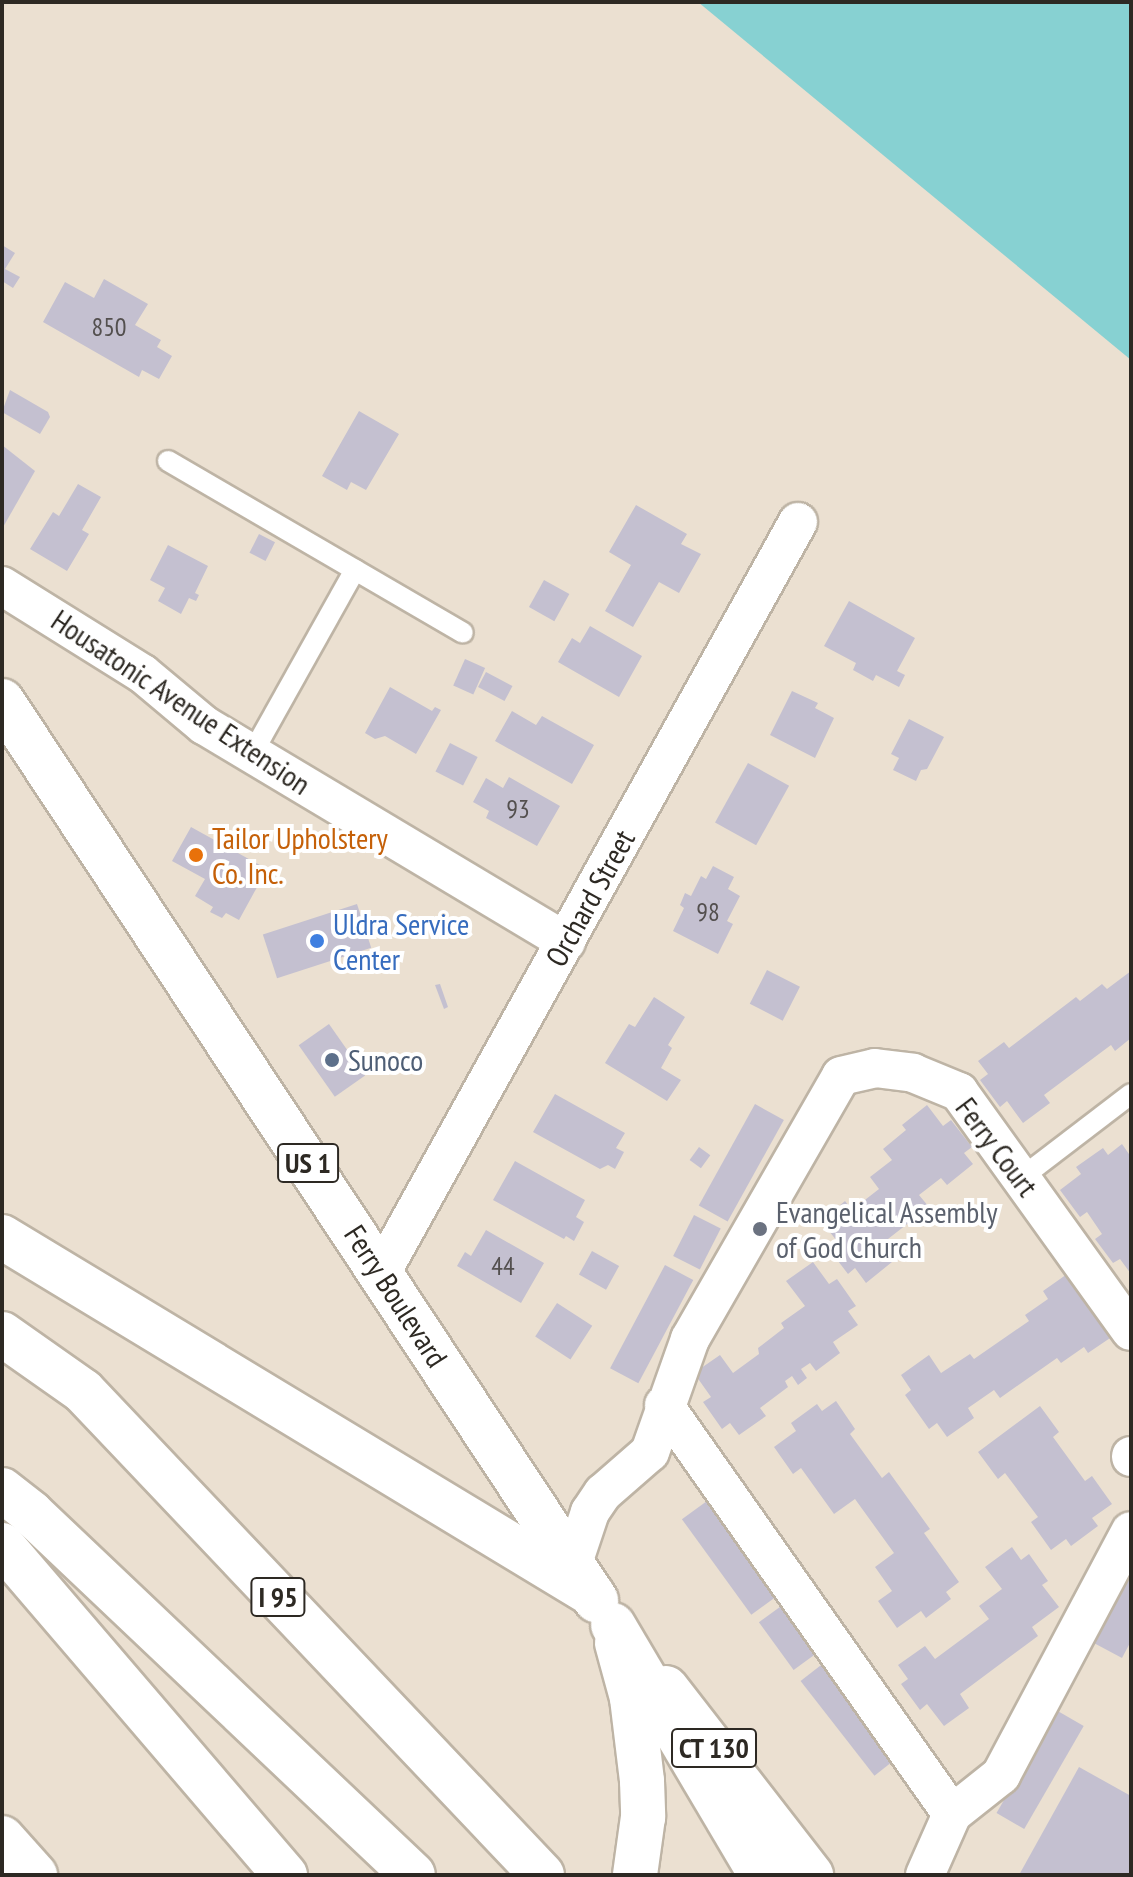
<!DOCTYPE html>
<style>
body{margin:0}
#map{position:relative;width:1133px;height:1877px;overflow:hidden;background:#ebe0d1;font-family:"PT Sans Narrow",sans-serif}
div>[style]{position:absolute}
.water>*{inset:0;background:#87d1d2}
.building>*{inset:0;background:#c4c0d0;transform-origin:0 0}
.roads{filter:drop-shadow(2px 0 #beb4a5) drop-shadow(-2px 0 #beb4a5) drop-shadow(0 2px #beb4a5) drop-shadow(0 -2px #beb4a5)}
.lane>*{height:20px;margin:-10px;padding:0 10px;transform-origin:10px;border-radius:10px;background:#fff}
.street>*{height:38px;margin:-19px;padding:0 19px;transform-origin:19px;border-radius:19px;background:#fff}
.primary>*{height:44px;margin:-22px;padding:0 22px;transform-origin:22px;border-radius:22px;background:#fff}
.highway>*{height:44px;margin:-22px;padding:0 22px;transform-origin:22px;border-radius:22px;background:#fff}
.dots>*{width:22px;height:22px;translate:-50% -50%;box-sizing:border-box;border:4px solid #fff;border-radius:50%}
span{translate:-50% -50%;white-space:nowrap;text-align:center;line-height:1.15;-webkit-text-stroke:8px #fff;paint-order:stroke}
.number-label{font-size:26px;color:#534f4e}
.number-label span{-webkit-text-stroke-width:0}
.shield-label span{padding:2px 6px;background:#fff;border:2px solid;border-radius:6px;-webkit-text-stroke-width:0}
.shield-label{font-size:28px;color:#2d2923;font-weight:700}
.street-label{font-size:30px;color:#2d2923}
.food-label{font-size:30px;color:#c56008}
.left{translate:0 -50%;text-align:left}
.shop-label{font-size:30px;color:#366cbe}
.service-label{font-size:30px;color:#4e5e75}
.worship-label{font-size:30px;color:#5b616d}
.frame{position:absolute;inset:0;border:4px solid #2d2923;pointer-events:none}
</style>
<div id="map">
<div class="water">
<i style="clip-path:polygon(698px 2px,1131px 2px,1131px 360px)"></i>
</div>
<div class="building">
<i style="clip-path:polygon(2px 245px,15px 253px,5px 269px,20px 277px,13px 288px,2px 281px)"></i>
<i style="clip-path:polygon(104px 279px,148px 304px,135px 325px,161px 340px,157px 347px,172px 356px,159px 379px,142px 370px,139px 377px,43px 322px,65px 282px,94px 298px)"></i>
<i style="clip-path:polygon(10px 390px,48px 412px,50px 417px,40px 434px,2px 412px)"></i>
<i style="clip-path:polygon(359px 411px,399px 434px,366px 490px,351px 482px,347px 490px,322px 476px)"></i>
<i style="clip-path:polygon(2px 445px,35px 471px,2px 529px)"></i>
<i style="clip-path:polygon(78px 484px,101px 497px,82px 530px,89px 534px,67px 571px,30px 549px,53px 512px,59px 516px)"></i>
<i style="clip-path:polygon(636px 505px,687px 534px,681px 544px,701px 554px,679px 593px,659px 582px,633px 627px,605px 611px,631px 565px,609px 552px)"></i>
<i style="left:259px;top:534px;width:18px;height:21px;rotate:27deg"></i>
<i style="clip-path:polygon(168px 545px,208px 566px,195px 593px,199px 595px,196px 601px,189px 598px,181px 614px,158px 601px,165px 588px,150px 580px)"></i>
<i style="left:544px;top:580px;width:29px;height:31px;rotate:29deg"></i>
<i style="clip-path:polygon(849px 601px,915px 638px,897px 671px,905px 675px,899px 687px,876px 675px,873px 681px,853px 670px,856px 663px,824px 646px)"></i>
<i style="clip-path:polygon(590px 626px,642px 656px,619px 697px,558px 662px,572px 638px,580px 643px)"></i>
<i style="left:465px;top:659px;width:22px;height:29px;rotate:24deg"></i>
<i style="left:486px;top:672px;width:30px;height:17px;rotate:28deg"></i>
<i style="clip-path:polygon(390px 687px,432px 711px,435px 707px,441px 710px,416px 754px,385px 736px,375px 739px,365px 733px)"></i>
<i style="clip-path:polygon(792px 691px,818px 703px,815px 708px,834px 718px,815px 758px,770px 735px)"></i>
<i style="clip-path:polygon(512px 711px,536px 725px,542px 716px,594px 745px,572px 784px,495px 741px)"></i>
<i style="clip-path:polygon(909px 719px,944px 737px,927px 769px,921px 770px,916px 781px,893px 770px,899px 758px,891px 754px)"></i>
<i style="left:450px;top:743px;width:31px;height:32px;rotate:27deg"></i>
<i style="left:748px;top:763px;width:47px;height:68px;rotate:29deg"></i>
<i style="clip-path:polygon(509px 777px,560px 806px,537px 846px,486px 818px,489px 811px,473px 802px,486px 778px,503px 788px)"></i>
<i style="clip-path:polygon(191px 827px,267px 869px,239px 920px,226px 913px,222px 918px,210px 912px,213px 907px,195px 896px,205px 879px,172px 861px)"></i>
<i style="clip-path:polygon(713px 866px,734px 877px,728px 889px,740px 896px,727px 921px,733px 924px,718px 954px,673px 931px,684px 908px,680px 905px,685px 893px,691px 896px,701px 876px,706px 879px)"></i>
<i style="left:357px;top:904px;width:46px;height:99px;rotate:72deg"></i>
<i style="left:767px;top:970px;width:37px;height:38px;rotate:27deg"></i>
<i style="clip-path:polygon(1131px 971px,1131px 1038px,1115px 1051px,1111px 1045px,1044px 1095px,1050px 1103px,1023px 1123px,1007px 1101px,1000px 1107px,980px 1080px,988px 1074px,978px 1061px,1004px 1042px,1009px 1048px,1076px 997px,1080px 1001px,1102px 984px,1107px 989px)"></i>
<i style="clip-path:polygon(440px 984px,448px 1007px,444px 1009px,435px 985px)"></i>
<i style="clip-path:polygon(654px 997px,685px 1017px,668px 1045px,672px 1048px,661px 1068px,681px 1080px,667px 1101px,605px 1063px,629px 1024px,635px 1027px)"></i>
<i style="left:329px;top:1024px;width:63px;height:37px;rotate:55deg"></i>
<i style="clip-path:polygon(555px 1094px,625px 1133px,616px 1148px,624px 1152px,615px 1169px,608px 1165px,600px 1169px,533px 1132px)"></i>
<i style="left:755px;top:1104px;width:33px;height:116px;rotate:29deg"></i>
<i style="clip-path:polygon(927px 1105px,943px 1126px,951px 1120px,972px 1147px,964px 1153px,973px 1164px,947px 1185px,941px 1178px,919px 1195px,929px 1207px,879px 1246px,892px 1262px,866px 1283px,855px 1268px,848px 1274px,828px 1248px,837px 1241px,821px 1221px,845px 1201px,852px 1210px,879px 1189px,870px 1177px,892px 1160px,883px 1149px,906px 1130px,902px 1125px)"></i>
<i style="clip-path:polygon(1122px 1144px,1131px 1157px,1131px 1274px,1120px 1259px,1113px 1263px,1095px 1239px,1102px 1234px,1087px 1212px,1080px 1217px,1060px 1190px,1081px 1174px,1076px 1167px,1103px 1148px,1108px 1155px)"></i>
<i style="left:699px;top:1147px;width:14px;height:16px;rotate:36deg"></i>
<i style="clip-path:polygon(515px 1161px,585px 1200px,576px 1217px,584px 1222px,574px 1241px,566px 1236px,564px 1239px,493px 1200px)"></i>
<i style="left:694px;top:1215px;width:30px;height:46px;rotate:27deg"></i>
<i style="clip-path:polygon(486px 1230px,544px 1263px,521px 1303px,457px 1266px,465px 1252px,471px 1256px)"></i>
<i style="left:592px;top:1251px;width:31px;height:27px;rotate:29deg"></i>
<i style="clip-path:polygon(813px 1262px,829px 1284px,837px 1279px,856px 1306px,848px 1311px,858px 1325px,833px 1342px,840px 1353px,816px 1371px,810px 1363px,801px 1369px,807px 1378px,798px 1385px,792px 1376px,785px 1381px,788px 1387px,760px 1408px,766px 1416px,739px 1435px,730px 1423px,722px 1429px,703px 1402px,711px 1397px,694px 1373px,720px 1355px,733px 1373px,759px 1354px,758px 1348px,784px 1328px,781px 1323px,805px 1306px,786px 1281px)"></i>
<i style="left:665px;top:1265px;width:32px;height:117px;rotate:28deg"></i>
<i style="clip-path:polygon(1070px 1272px,1116px 1334px,1088px 1353px,1084px 1347px,1061px 1363px,1057px 1358px,1000px 1398px,994px 1390px,968px 1408px,974px 1418px,947px 1437px,937px 1423px,929px 1429px,905px 1395px,911px 1390px,901px 1375px,929px 1355px,941px 1373px,970px 1354px,974px 1359px,1029px 1321px,1025px 1315px,1048px 1299px,1043px 1291px)"></i>
<i style="left:557px;top:1303px;width:42px;height:40px;rotate:33deg"></i>
<i style="clip-path:polygon(836px 1401px,855px 1429px,850px 1434px,882px 1478px,889px 1472px,930px 1529px,924px 1533px,959px 1582px,946px 1592px,951px 1599px,926px 1618px,921px 1611px,897px 1628px,878px 1601px,892px 1591px,875px 1567px,894px 1553px,855px 1499px,834px 1514px,801px 1468px,793px 1474px,774px 1447px,796px 1431px,791px 1423px,817px 1404px,822px 1411px)"></i>
<i style="clip-path:polygon(1040px 1406px,1059px 1432px,1053px 1437px,1085px 1481px,1092px 1476px,1112px 1504px,1092px 1518px,1098px 1526px,1071px 1546px,1066px 1539px,1051px 1550px,1031px 1522px,1038px 1517px,1005px 1473px,998px 1479px,978px 1452px)"></i>
<i style="left:707px;top:1501px;width:118px;height:31px;rotate:54deg"></i>
<i style="clip-path:polygon(1012px 1547px,1021px 1560px,1029px 1554px,1048px 1581px,1042px 1585px,1059px 1607px,1032px 1627px,1038px 1636px,960px 1694px,969px 1708px,944px 1726px,927px 1704px,920px 1710px,901px 1684px,908px 1679px,898px 1665px,925px 1646px,935px 1659px,989px 1619px,979px 1606px,1002px 1589px,985px 1567px)"></i>
<i style="clip-path:polygon(1131px 1570px,1131px 1641px,1122px 1658px,1092px 1642px)"></i>
<i style="left:784px;top:1604px;width:59px;height:31px;rotate:54deg"></i>
<i style="left:825px;top:1662px;width:120px;height:31px;rotate:52deg"></i>
<i style="left:1056px;top:1710px;width:32px;height:119px;rotate:30deg"></i>
<i style="clip-path:polygon(1079px 1767px,1131px 1796px,1131px 1875px,1019px 1875px)"></i>
</div>
<div class="roads">
<div class="lane">
<i style="left:168px;top:461px;width:341px;rotate:30.2deg"></i>
<i style="left:252px;top:754px;width:211px;rotate:-60.8deg"></i>
<i style="left:1021px;top:1178px;width:138px;rotate:-37.4deg"></i>
</div>
<div class="street">
<i style="left:2px;top:586px;width:166px;rotate:32deg"></i>
<i style="left:143px;top:674px;width:80px;rotate:39.9deg"></i>
<i style="left:204px;top:725px;width:422px;rotate:30.9deg"></i>
<i style="left:381px;top:1273px;width:859px;rotate:-60.96deg"></i>
<i style="left:664px;top:1405px;width:500px;rotate:54.85deg"></i>
<i style="left:1131px;top:1456px;width:1px;rotate:90deg"></i>
<i style="left:572px;top:1566px;width:57px;rotate:-71.6deg"></i>
<i style="left:590px;top:1512px;width:23px;rotate:-56deg"></i>
<i style="left:603px;top:1493px;width:62px;rotate:-41.1deg"></i>
<i style="left:650px;top:1452px;width:120px;rotate:-70.5deg"></i>
<i style="left:690px;top:1339px;width:303px;rotate:-60.1deg"></i>
<i style="left:841px;top:1076px;width:35px;rotate:-13deg"></i>
<i style="left:875px;top:1068px;width:38px;rotate:7deg"></i>
<i style="left:913px;top:1073px;width:50px;rotate:22.4deg"></i>
<i style="left:959px;top:1092px;width:294px;rotate:54.3deg"></i>
<i style="left:925px;top:1875px;width:67px;rotate:-66.1deg"></i>
<i style="left:952px;top:1814px;width:63px;rotate:-38.5deg"></i>
<i style="left:1001px;top:1775px;width:276px;rotate:-62deg"></i>
</div>
<div class="primary">
<i style="left:2px;top:701px;width:1078px;rotate:56.55deg"></i>
<i style="left:617px;top:1643px;width:57px;rotate:74.7deg"></i>
<i style="left:632px;top:1698px;width:84px;rotate:83.1deg"></i>
<i style="left:642px;top:1781px;width:36px;rotate:88deg"></i>
<i style="left:643px;top:1817px;width:59px;rotate:97.9deg"></i>
<i style="left:666px;top:1688px;width:237px;rotate:52.2deg"></i>
<i style="left:2px;top:1838px;width:50px;rotate:48.3deg"></i>
</div>
<div class="highway">
<i style="left:2px;top:1237px;width:690px;rotate:31.18deg"></i>
<i style="left:2px;top:1334px;width:99px;rotate:35.1deg"></i>
<i style="left:83px;top:1391px;width:667px;rotate:46.52deg"></i>
<i style="left:2px;top:1490px;width:37px;rotate:38deg"></i>
<i style="left:31px;top:1513px;width:526px;rotate:43.46deg"></i>
<i style="left:2px;top:1545px;width:435px;rotate:49.4deg"></i>
<i style="left:613px;top:1625px;width:291px;rotate:59.4deg"></i>
</div>
</div>
<div class="dots">
<i style="left:196px;top:855px;background:#e8710a"></i>
<i style="left:317px;top:941px;background:#3f7fe0"></i>
<i style="left:332px;top:1060px;background:#5c6f8a"></i>
<i style="left:760px;top:1229px;background:#6b7280"></i>
</div>
<div class="number-label">
<span style="left:109px;top:327px">850</span>
<span style="left:518px;top:809px">93</span>
<span style="left:708px;top:912px">98</span>
<span style="left:503px;top:1266px">44</span>
</div>
<div class="shield-label">
<span style="left:308px;top:1163px">US 1</span>
<span style="left:278px;top:1597px">I 95</span>
<span style="left:714px;top:1748px">CT 130</span>
</div>
<div class="street-label">
<span style="left:181px;top:702px;rotate:34deg">Housatonic Avenue Extension</span>
<span style="left:590px;top:898px;rotate:-61deg">Orchard Street</span>
<span style="left:997px;top:1147px;rotate:53deg">Ferry Court</span>
<span style="left:396px;top:1296px;rotate:57deg">Ferry Boulevard</span>
</div>
<div class="food-label">
<span class="left" style="left:212px;top:855px">Tailor Upholstery<br>Co. Inc.</span>
</div>
<div class="shop-label">
<span class="left" style="left:333px;top:941px">Uldra Service<br>Center</span>
</div>
<div class="service-label">
<span class="left" style="left:348px;top:1060px">Sunoco</span>
</div>
<div class="worship-label">
<span class="left" style="left:776px;top:1229px">Evangelical Assembly<br>of God Church</span>
</div>
<div class="frame"></div>
</div>
